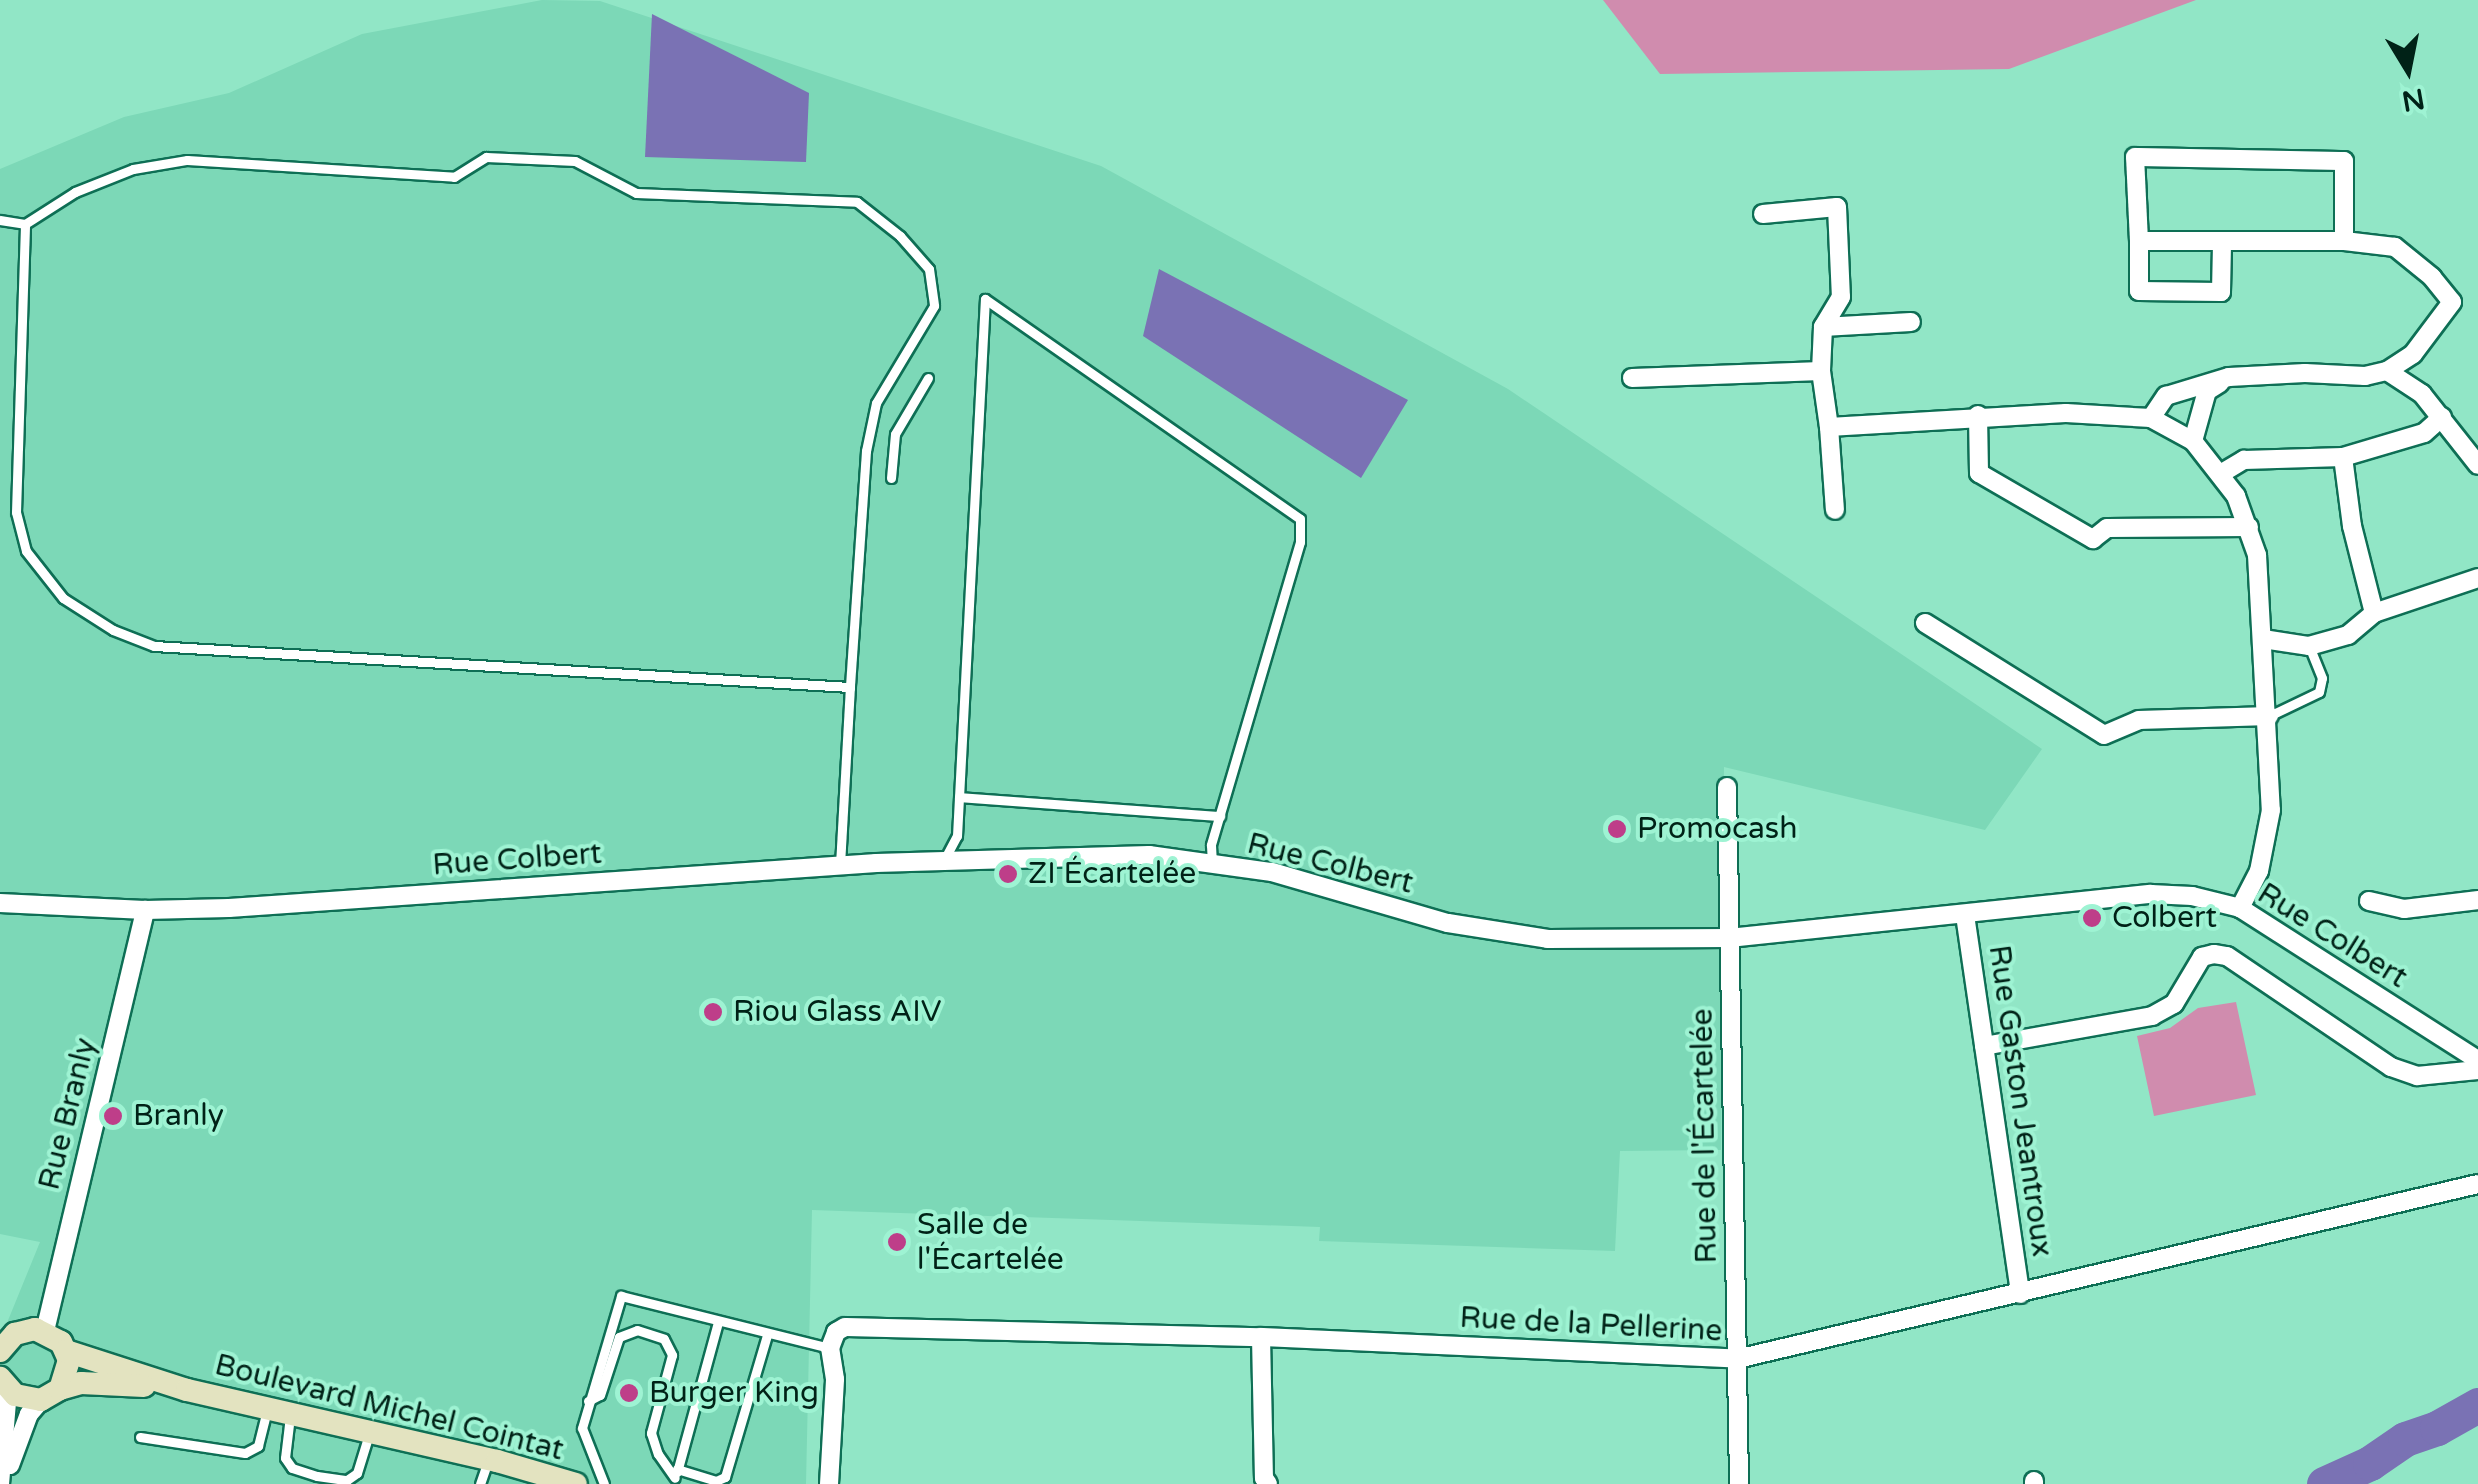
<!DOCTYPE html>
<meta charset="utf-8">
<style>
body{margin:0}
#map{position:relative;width:2478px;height:1484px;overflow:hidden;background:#91e6c6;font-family:"Varela Round",sans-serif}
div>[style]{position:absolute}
.built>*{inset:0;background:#7cd8b7}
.green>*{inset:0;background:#d08cae}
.water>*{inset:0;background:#7a72b4}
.river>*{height:35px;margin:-17.5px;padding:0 17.5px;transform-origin:17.5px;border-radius:17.5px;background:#7a72b4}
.roads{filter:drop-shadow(2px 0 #0e6f55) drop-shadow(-2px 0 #0e6f55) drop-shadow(0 2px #0e6f55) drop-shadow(0 -2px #0e6f55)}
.service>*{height:9px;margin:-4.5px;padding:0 4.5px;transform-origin:4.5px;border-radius:4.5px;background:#fff}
.minor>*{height:18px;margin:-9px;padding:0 9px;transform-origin:9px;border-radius:9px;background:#fff}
.secondary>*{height:22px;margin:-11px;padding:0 11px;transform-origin:11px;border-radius:11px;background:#e3e3c0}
.dots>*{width:28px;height:28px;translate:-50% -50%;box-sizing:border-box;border:5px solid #9ef3d3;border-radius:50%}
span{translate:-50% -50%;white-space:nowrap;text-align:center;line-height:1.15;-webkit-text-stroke:8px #9ef3d3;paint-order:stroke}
.poi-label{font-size:30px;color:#002217}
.left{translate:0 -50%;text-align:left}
.street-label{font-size:30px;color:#002217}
.north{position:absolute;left:2358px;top:20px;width:100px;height:100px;-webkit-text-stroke:8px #9ef3d3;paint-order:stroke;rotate:170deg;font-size:28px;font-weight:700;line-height:40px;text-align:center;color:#002217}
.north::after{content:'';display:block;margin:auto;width:35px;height:45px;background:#002217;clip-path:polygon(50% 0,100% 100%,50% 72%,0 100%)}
</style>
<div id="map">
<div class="built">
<i style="clip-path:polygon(542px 0,600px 1px,1101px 166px,1508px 389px,2042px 749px,1985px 830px,1724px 767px,1721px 1150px,1620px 1151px,1615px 1251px,1319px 1241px,1320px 1227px,812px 1210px,806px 1484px,0 1484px,0 1340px,40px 1242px,0 1234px,0 169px,124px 117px,229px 93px,362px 34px)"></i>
</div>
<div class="green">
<i style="clip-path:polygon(1603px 0,2196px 0,2009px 69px,1660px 74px)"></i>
<i style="clip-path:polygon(2236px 1002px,2256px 1095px,2154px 1116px,2137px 1036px,2170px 1028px,2198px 1008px)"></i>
</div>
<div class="water">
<i style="clip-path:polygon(652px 14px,809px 93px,806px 162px,645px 157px)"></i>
<i style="clip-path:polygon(1159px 269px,1408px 400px,1361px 478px,1143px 336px)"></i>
</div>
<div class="river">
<i style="left:2324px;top:1484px;width:51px;rotate:-24.5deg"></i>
<i style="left:2370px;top:1463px;width:42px;rotate:-34.4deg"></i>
<i style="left:2405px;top:1439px;width:34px;rotate:-19deg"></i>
<i style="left:2437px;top:1428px;width:47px;rotate:-29.3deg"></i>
</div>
<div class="roads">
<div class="service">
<i style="left:0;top:220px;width:25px;rotate:9deg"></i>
<i style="left:891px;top:478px;width:44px;rotate:-84.8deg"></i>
<i style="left:895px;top:434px;width:65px;rotate:-59.5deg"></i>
<i style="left:2269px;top:716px;width:55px;rotate:-25.6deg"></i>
<i style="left:2319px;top:692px;width:14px;rotate:-78deg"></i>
<i style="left:2322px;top:678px;width:35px;rotate:-112deg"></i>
<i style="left:959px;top:797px;width:262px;rotate:4.2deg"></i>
<i style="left:944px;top:860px;width:27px;rotate:-62deg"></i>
<i style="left:957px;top:836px;width:538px;rotate:-87.02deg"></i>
<i style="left:985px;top:299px;width:384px;rotate:34.9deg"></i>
<i style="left:1300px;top:519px;width:23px;rotate:90deg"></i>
<i style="left:1300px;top:542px;width:316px;rotate:106.4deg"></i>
<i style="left:1211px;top:845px;width:19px;rotate:87deg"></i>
<i style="left:840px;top:865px;width:178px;rotate:-86.8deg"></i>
<i style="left:850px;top:687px;width:697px;rotate:-176.63deg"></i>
<i style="left:154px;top:646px;width:44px;rotate:-158.7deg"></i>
<i style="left:113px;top:630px;width:59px;rotate:-147.4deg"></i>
<i style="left:63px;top:598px;width:60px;rotate:-128.2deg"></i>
<i style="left:26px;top:551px;width:40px;rotate:-104.4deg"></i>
<i style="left:16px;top:512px;width:288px;rotate:-88.2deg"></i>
<i style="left:25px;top:224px;width:59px;rotate:-32.6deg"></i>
<i style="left:75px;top:192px;width:62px;rotate:-21.6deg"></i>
<i style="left:133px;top:169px;width:55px;rotate:-9.5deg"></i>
<i style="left:187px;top:160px;width:268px;rotate:3.6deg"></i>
<i style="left:454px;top:177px;width:38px;rotate:-32deg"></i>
<i style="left:486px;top:157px;width:89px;rotate:2.6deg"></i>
<i style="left:575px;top:161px;width:69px;rotate:27.7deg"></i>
<i style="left:636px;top:193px;width:221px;rotate:2.3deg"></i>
<i style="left:857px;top:202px;width:55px;rotate:38.3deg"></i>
<i style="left:900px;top:236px;width:44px;rotate:48.7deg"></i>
<i style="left:929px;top:269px;width:37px;rotate:82deg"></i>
<i style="left:934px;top:306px;width:113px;rotate:120.9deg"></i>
<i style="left:876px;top:403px;width:49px;rotate:101.8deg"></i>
<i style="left:866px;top:451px;width:237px;rotate:93.9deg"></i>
<i style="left:588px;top:1401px;width:13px;rotate:-27deg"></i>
<i style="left:600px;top:1395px;width:61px;rotate:-71.9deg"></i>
<i style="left:619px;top:1337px;width:19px;rotate:-21deg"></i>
<i style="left:637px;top:1330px;width:28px;rotate:18deg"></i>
<i style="left:664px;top:1339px;width:18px;rotate:63deg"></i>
<i style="left:672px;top:1355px;width:81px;rotate:105.1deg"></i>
<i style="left:651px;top:1433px;width:22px;rotate:72deg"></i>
<i style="left:658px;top:1454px;width:29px;rotate:55deg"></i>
<i style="left:290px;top:1416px;width:42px;rotate:96.8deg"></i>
<i style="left:285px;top:1458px;width:12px;rotate:55deg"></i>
<i style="left:292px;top:1468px;width:26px;rotate:18deg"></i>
<i style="left:317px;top:1476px;width:30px;rotate:8deg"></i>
<i style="left:347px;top:1480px;width:12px;rotate:-35deg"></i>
<i style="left:357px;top:1473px;width:41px;rotate:-72.9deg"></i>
<i style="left:140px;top:1437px;width:106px;rotate:8.7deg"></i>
<i style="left:245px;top:1453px;width:15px;rotate:-28deg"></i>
<i style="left:258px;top:1446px;width:36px;rotate:-76deg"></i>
<i style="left:677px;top:1469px;width:41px;rotate:17.1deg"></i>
<i style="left:716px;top:1481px;width:10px;rotate:-24deg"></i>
<i style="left:725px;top:1477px;width:148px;rotate:-73.5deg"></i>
<i style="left:677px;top:1472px;width:156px;rotate:-74.7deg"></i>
<i style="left:480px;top:1484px;width:24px;rotate:-71deg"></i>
<i style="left:604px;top:1484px;width:60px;rotate:-111.4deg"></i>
<i style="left:582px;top:1428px;width:138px;rotate:-73.5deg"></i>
<i style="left:621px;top:1296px;width:215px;rotate:14deg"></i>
</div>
<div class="minor">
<i style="left:1763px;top:214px;width:74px;rotate:-5.4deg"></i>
<i style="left:1837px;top:207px;width:90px;rotate:87.5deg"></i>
<i style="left:1841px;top:297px;width:35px;rotate:121deg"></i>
<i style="left:1823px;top:327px;width:44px;rotate:92.6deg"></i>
<i style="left:2139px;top:241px;width:84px;rotate:-92.7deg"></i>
<i style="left:2135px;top:157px;width:209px;rotate:1.1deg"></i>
<i style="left:2344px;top:161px;width:80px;rotate:90deg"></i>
<i style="left:1823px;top:327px;width:88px;rotate:-3.3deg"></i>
<i style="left:2387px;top:371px;width:42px;rotate:33.3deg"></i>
<i style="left:2422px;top:394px;width:90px;rotate:51.7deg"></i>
<i style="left:1632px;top:378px;width:189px;rotate:-2.1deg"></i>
<i style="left:1821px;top:371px;width:57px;rotate:81.9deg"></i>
<i style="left:1829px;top:427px;width:237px;rotate:-3.4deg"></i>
<i style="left:2066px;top:413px;width:85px;rotate:3.4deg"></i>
<i style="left:2151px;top:418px;width:48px;rotate:28.7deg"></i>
<i style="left:2193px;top:441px;width:70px;rotate:52deg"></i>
<i style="left:2236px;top:496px;width:63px;rotate:70.4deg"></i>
<i style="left:2257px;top:555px;width:255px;rotate:86.9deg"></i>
<i style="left:2271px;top:810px;width:62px;rotate:101.1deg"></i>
<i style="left:2259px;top:871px;width:42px;rotate:117.2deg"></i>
<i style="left:1978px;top:415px;width:58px;rotate:89deg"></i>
<i style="left:1979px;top:473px;width:132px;rotate:30.1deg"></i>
<i style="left:2093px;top:539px;width:18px;rotate:-38deg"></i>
<i style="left:2107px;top:528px;width:142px;rotate:-0.4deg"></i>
<i style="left:2442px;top:417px;width:24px;rotate:138deg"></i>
<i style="left:2424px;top:433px;width:84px;rotate:163.5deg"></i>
<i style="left:2343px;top:457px;width:70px;rotate:82.6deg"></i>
<i style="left:2352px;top:526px;width:90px;rotate:75.8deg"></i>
<i style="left:2374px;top:613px;width:110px;rotate:-18.6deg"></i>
<i style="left:2151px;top:418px;width:27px;rotate:-56deg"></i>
<i style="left:2166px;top:396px;width:66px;rotate:-16.8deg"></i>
<i style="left:2229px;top:377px;width:76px;rotate:-3deg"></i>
<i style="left:2305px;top:373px;width:60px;rotate:2.9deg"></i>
<i style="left:2365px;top:376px;width:23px;rotate:-13deg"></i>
<i style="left:2387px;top:371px;width:31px;rotate:-33deg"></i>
<i style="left:2413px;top:354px;width:65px;rotate:-53.1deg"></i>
<i style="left:2452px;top:302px;width:32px;rotate:-129deg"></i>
<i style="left:2432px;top:277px;width:48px;rotate:-141deg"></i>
<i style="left:2395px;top:247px;width:51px;rotate:-173.3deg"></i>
<i style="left:2344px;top:241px;width:205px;rotate:180deg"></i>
<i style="left:2139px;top:241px;width:50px;rotate:90deg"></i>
<i style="left:2139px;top:291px;width:82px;rotate:0.7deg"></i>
<i style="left:2221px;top:292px;width:49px;rotate:-88.8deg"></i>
<i style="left:1829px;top:427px;width:83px;rotate:85.9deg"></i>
<i style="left:2193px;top:441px;width:52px;rotate:-74.4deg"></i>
<i style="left:2207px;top:391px;width:15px;rotate:-32deg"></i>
<i style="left:2222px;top:473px;width:26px;rotate:-31deg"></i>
<i style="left:2244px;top:460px;width:99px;rotate:-1.7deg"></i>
<i style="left:1925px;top:623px;width:211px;rotate:32deg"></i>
<i style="left:2104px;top:735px;width:38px;rotate:-23deg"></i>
<i style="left:2139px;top:720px;width:130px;rotate:-1.8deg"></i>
<i style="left:2263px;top:639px;width:47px;rotate:8.7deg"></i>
<i style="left:2309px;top:646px;width:41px;rotate:-15.8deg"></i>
<i style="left:2348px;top:635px;width:34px;rotate:-40deg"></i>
<i style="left:1727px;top:787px;width:697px;rotate:89.01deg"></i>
<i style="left:2369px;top:901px;width:36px;rotate:13deg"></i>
<i style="left:2404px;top:909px;width:75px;rotate:-6.9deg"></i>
<i style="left:0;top:903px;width:145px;rotate:2.8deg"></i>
<i style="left:145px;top:910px;width:84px;rotate:-1.4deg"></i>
<i style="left:229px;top:908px;width:649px;rotate:-3.98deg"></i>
<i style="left:876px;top:863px;width:273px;rotate:-1.7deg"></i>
<i style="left:1149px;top:855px;width:124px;rotate:7.9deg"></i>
<i style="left:1272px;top:872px;width:183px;rotate:16.2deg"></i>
<i style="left:1448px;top:923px;width:101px;rotate:9.1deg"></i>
<i style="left:1548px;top:939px;width:181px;rotate:-0.3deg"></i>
<i style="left:1729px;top:938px;width:424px;rotate:-6deg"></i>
<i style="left:2151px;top:894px;width:41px;rotate:2.8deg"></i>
<i style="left:2192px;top:896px;width:49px;rotate:14deg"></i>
<i style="left:2240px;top:908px;width:282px;rotate:32.6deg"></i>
<i style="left:1965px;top:915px;width:383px;rotate:81.7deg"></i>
<i style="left:1984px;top:1046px;width:171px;rotate:-10.1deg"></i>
<i style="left:2152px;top:1016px;width:25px;rotate:-29deg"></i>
<i style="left:2174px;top:1004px;width:55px;rotate:-59.2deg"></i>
<i style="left:2202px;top:957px;width:12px;rotate:-14deg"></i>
<i style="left:2214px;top:954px;width:13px;rotate:9deg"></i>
<i style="left:2227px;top:956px;width:198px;rotate:34.1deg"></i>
<i style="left:2391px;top:1067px;width:28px;rotate:19deg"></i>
<i style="left:2417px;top:1076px;width:61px;rotate:-5.6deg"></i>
<i style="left:45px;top:1331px;width:433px;rotate:-76.6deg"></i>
<i style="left:1261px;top:1337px;width:141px;rotate:88.8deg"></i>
<i style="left:1264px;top:1478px;width:7px;rotate:56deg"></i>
<i style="left:10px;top:1465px;width:54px;rotate:-69.6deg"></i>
<i style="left:29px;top:1414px;width:18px;rotate:-49deg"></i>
<i style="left:0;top:1484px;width:94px;rotate:-85.1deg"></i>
<i style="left:829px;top:1484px;width:105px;rotate:-86.7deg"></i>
<i style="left:835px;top:1379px;width:31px;rotate:-99deg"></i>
<i style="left:830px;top:1348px;width:17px;rotate:-69deg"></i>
<i style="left:836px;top:1332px;width:10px;rotate:-29deg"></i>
<i style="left:845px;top:1327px;width:416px;rotate:1.4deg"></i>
<i style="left:1261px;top:1337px;width:477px;rotate:2.6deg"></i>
<i style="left:1737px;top:1359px;width:761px;rotate:-13.29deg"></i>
<i style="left:2034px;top:1484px;width:3px;rotate:-90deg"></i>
</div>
<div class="secondary">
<i style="left:0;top:1351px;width:23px;rotate:-49deg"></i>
<i style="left:15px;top:1334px;width:21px;rotate:-14deg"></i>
<i style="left:35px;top:1329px;width:29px;rotate:27deg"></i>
<i style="left:61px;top:1342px;width:20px;rotate:66deg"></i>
<i style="left:69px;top:1360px;width:30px;rotate:107deg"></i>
<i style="left:60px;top:1389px;width:22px;rotate:150deg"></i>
<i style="left:41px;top:1400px;width:26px;rotate:-169deg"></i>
<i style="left:15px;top:1395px;width:23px;rotate:-131deg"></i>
<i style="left:66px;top:1351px;width:127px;rotate:17.9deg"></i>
<i style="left:187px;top:1390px;width:318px;rotate:12.9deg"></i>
<i style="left:497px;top:1461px;width:82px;rotate:16.2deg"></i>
<i style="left:60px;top:1389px;width:22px;rotate:-16deg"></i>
<i style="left:81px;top:1383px;width:63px;rotate:2.7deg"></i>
</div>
</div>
<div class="dots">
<i style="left:1617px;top:829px;background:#be3e89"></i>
<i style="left:1008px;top:874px;background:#be3e89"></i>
<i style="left:2092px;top:918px;background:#be3e89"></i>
<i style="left:713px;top:1012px;background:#be3e89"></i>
<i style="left:113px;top:1116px;background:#be3e89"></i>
<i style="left:897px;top:1242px;background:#be3e89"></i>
<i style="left:629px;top:1393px;background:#be3e89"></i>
</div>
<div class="poi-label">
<span class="left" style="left:1637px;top:829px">Promocash</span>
<span class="left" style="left:1028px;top:874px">ZI Écartelée</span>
<span class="left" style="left:2112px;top:918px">Colbert</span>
<span class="left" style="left:733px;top:1012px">Riou Glass AIV</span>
<span class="left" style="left:133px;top:1116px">Branly</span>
<span class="left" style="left:917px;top:1242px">Salle de<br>l'Écartelée</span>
<span class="left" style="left:649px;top:1393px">Burger King</span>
</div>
<div class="street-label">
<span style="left:517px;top:860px;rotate:-4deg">Rue Colbert</span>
<span style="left:1330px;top:864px;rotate:14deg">Rue Colbert</span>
<span style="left:2332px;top:936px;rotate:32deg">Rue Colbert</span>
<span style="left:2020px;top:1101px;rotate:82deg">Rue Gaston Jeantroux</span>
<span style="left:68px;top:1114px;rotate:-76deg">Rue Branly</span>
<span style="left:1705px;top:1136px;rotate:-91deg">Rue de l'Écartelée</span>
<span style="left:1591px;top:1325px;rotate:3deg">Rue de la Pellerine</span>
<span style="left:389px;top:1408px;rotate:14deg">Boulevard Michel Cointat</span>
</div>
<div class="north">N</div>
</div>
